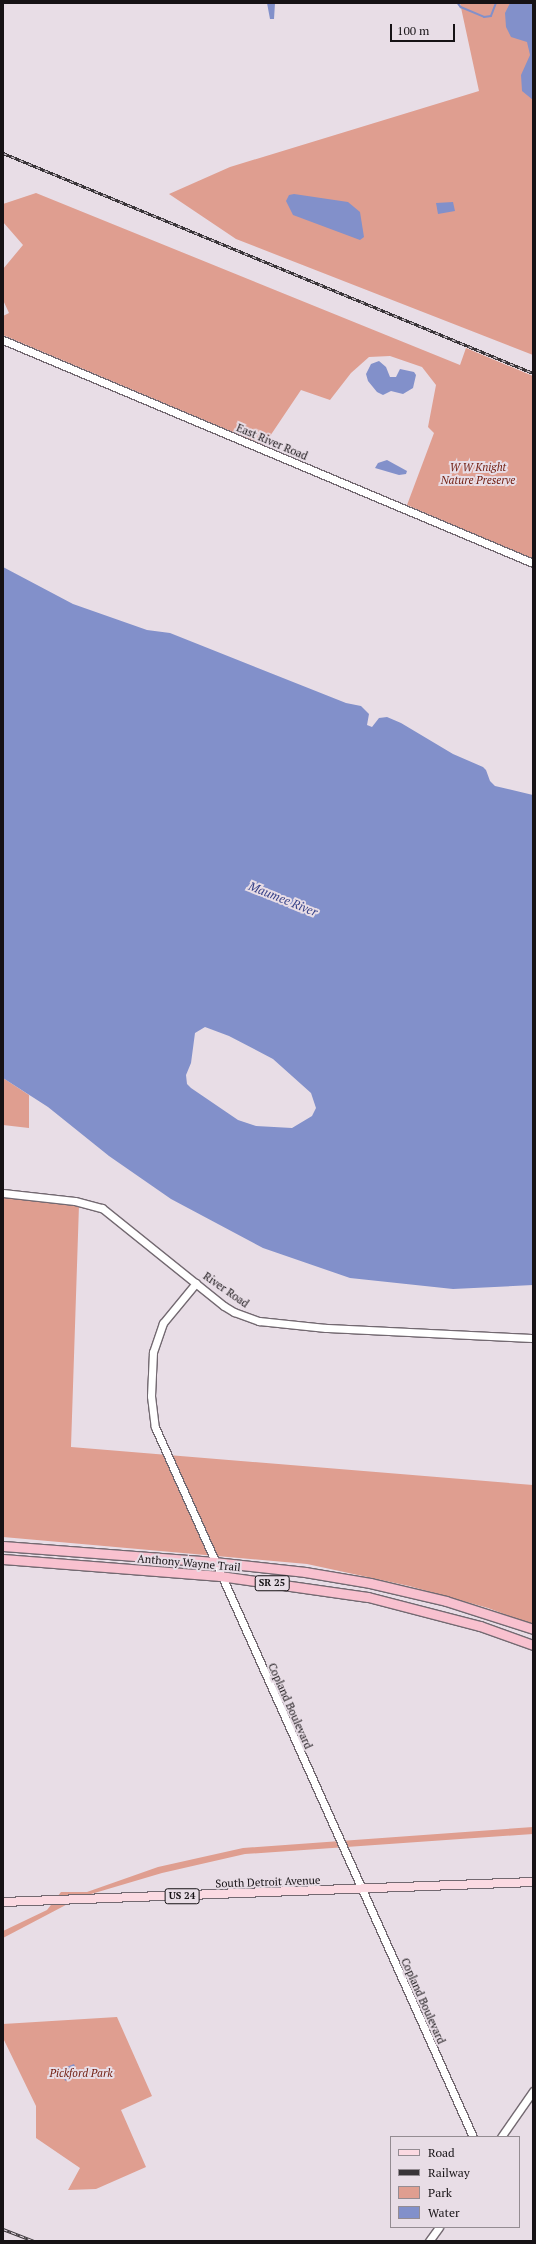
<!DOCTYPE html>
<style>
body{margin:0}
#map{position:relative;width:536px;height:2244px;overflow:hidden;background:#e8dde6;font-family:"PT Serif",serif}
div>[style]{position:absolute}
.green>*{inset:0;background:#df9e90}
.water>*{inset:0;background:#8290ca}
.stream>*{height:1.5px;margin:-0.75px;padding:0 0.75px;transform-origin:0.75px;border-radius:0.75px;background:#8290ca}
.roads{filter:drop-shadow(1px 0 #736971) drop-shadow(-1px 0 #736971) drop-shadow(0 1px #736971) drop-shadow(0 -1px #736971)}
.secondary>*{height:7px;margin:-3.5px;padding:0 3.5px;transform-origin:3.5px;border-radius:3.5px;background:#fff}
.primary>*{height:8px;margin:-4px;padding:0 4px;transform-origin:4px;border-radius:4px;background:#fbdae2}
.highway>*{height:9px;margin:-4.5px;padding:0 4.5px;transform-origin:4.5px;border-radius:4.5px;background:#f8c1cf}
.rail>*{height:3px;margin-top:-1.5px;transform-origin:0;background:repeating-linear-gradient(90deg,#e8dde6 0 4.5px,#393438 0 9px);box-sizing:border-box;border-block:1px solid #393438}
span{translate:-50% -50%;white-space:nowrap;text-align:center;line-height:1.15;-webkit-text-stroke:4px #e8dde6;paint-order:stroke}
.shield-label span{padding:1px 3px;background:#e8dde6;border:1px solid;border-radius:3px;-webkit-text-stroke-width:0}
.shield-label{font-size:10px;color:#161215;font-weight:700}
.street-label{font-size:11px;color:#161215}
.park-label{font-size:11px;color:#722013;font-style:italic}
.water-label{font-size:12px;color:#343f86;font-style:italic}
.frame{position:absolute;inset:0;border:4px solid #161215;pointer-events:none}
.legend{position:absolute;left:390px;top:2136px;width:130px;height:92px;box-sizing:border-box;background:#e8dde6;border:1px solid #948c92;margin:0;padding:5px 7px;list-style:none;font-size:12px;color:#161215}
.legend li{display:flex;align-items:center;gap:8px;height:20px}
.legend b{width:20px;border:1px solid #948c92}
.scale{position:absolute;left:390px;top:24px;width:65px;height:18px;box-sizing:border-box;border:2px solid #161215;border-top:0;padding-left:5px;font-size:12px;line-height:14px;white-space:nowrap;color:#161215;-webkit-text-stroke:3px #e8dde6;paint-order:stroke}
</style>
<div id="map">
<div class="green">
<i style="clip-path:polygon(460px 3px,533px 3px,533px 355px,236px 239px,169px 194px,230px 167px,479px 91px)"></i>
<i style="clip-path:polygon(36px 193px,460px 365px,466px 348px,533px 376px,533px 559px,407px 505px,434px 433px,428px 427px,436px 385px,422px 367px,390px 356px,369px 357px,351px 373px,330px 400px,301px 390px,264px 445px,3px 335px,3px 316px,9px 313px,3px 300px,3px 269px,23px 245px,3px 222px,3px 204px)"></i>
<i style="clip-path:polygon(3px 1078px,29px 1095px,29px 1128px,3px 1125px)"></i>
<i style="clip-path:polygon(3px 1197px,79px 1205px,71px 1447px,533px 1485px,533px 1625px,488px 1608px,409px 1586px,307px 1564px,3px 1537px)"></i>
<i style="clip-path:polygon(533px 1827px,533px 1834px,245px 1854px,162px 1873px,81px 1897px,3px 1938px,3px 1931px,47px 1910px,61px 1892px,87px 1892px,158px 1867px,243px 1848px)"></i>
<i style="clip-path:polygon(117px 2017px,152px 2096px,121px 2110px,146px 2167px,96px 2189px,68px 2190px,80px 2168px,36px 2138px,36px 2106px,3px 2038px,3px 2024px)"></i>
</div>
<div class="water">
<i style="clip-path:polygon(267px 3px,275px 3px,274px 19px,270px 19px)"></i>
<i style="clip-path:polygon(510px 3px,533px 3px,533px 100px,522px 91px,521px 75px,530px 55px,527px 42px,511px 37px,506px 27px,505px 13px)"></i>
<i style="clip-path:polygon(294px 194px,348px 202px,360px 212px,364px 237px,360px 240px,293px 215px,286px 201px,289px 195px)"></i>
<i style="clip-path:polygon(453px 202px,455px 211px,438px 214px,436px 203px)"></i>
<i style="clip-path:polygon(379px 361px,386px 367px,390px 377px,396px 377px,400px 369px,414px 372px,416px 375px,413px 388px,403px 394px,391px 391px,383px 395px,377px 392px,368px 381px,366px 374px,371px 364px)"></i>
<i style="clip-path:polygon(387px 460px,407px 471px,406px 474px,399px 475px,375px 468px,378px 463px)"></i>
<i style="clip-path:polygon(evenodd,3px 567px,73px 604px,147px 630px,170px 633px,346px 703px,361px 706px,369px 714px,367px 725px,372px 727px,379px 718px,387px 717px,401px 723px,453px 754px,483px 767px,486px 770px,490px 781px,495px 786px,533px 795px,533px 1285px,453px 1289px,350px 1278px,263px 1248px,171px 1199px,109px 1156px,48px 1107px,3px 1078px,3px 567px,205px 1027px,229px 1036px,273px 1059px,311px 1093px,316px 1108px,312px 1116px,292px 1128px,256px 1126px,238px 1120px,191px 1088px,187px 1084px,186px 1075px,191px 1063px,195px 1033px,205px 1027px)"></i>
<i style="clip-path:polygon(74px 2064px,77px 2071px,68px 2075px,69px 2079px,65px 2081px,62px 2069px)"></i>
</div>
<div class="stream">
<i style="left:458px;top:3px;width:5px;rotate:53deg"></i>
<i style="left:461px;top:7px;width:25px;rotate:23deg"></i>
<i style="left:484px;top:17px;width:7px;rotate:-8deg"></i>
<i style="left:491px;top:16px;width:14px;rotate:-69deg"></i>
</div>
<div class="roads">
<div class="secondary">
<i style="left:3px;top:340px;width:575px;rotate:22.82deg"></i>
<i style="left:3px;top:1193px;width:72px;rotate:6.3deg"></i>
<i style="left:75px;top:1201px;width:28px;rotate:15deg"></i>
<i style="left:102px;top:1208px;width:156px;rotate:38.8deg"></i>
<i style="left:224px;top:1306px;width:12px;rotate:31deg"></i>
<i style="left:234px;top:1312px;width:27px;rotate:20deg"></i>
<i style="left:259px;top:1321px;width:67px;rotate:6deg"></i>
<i style="left:326px;top:1328px;width:207px;rotate:2.8deg"></i>
<i style="left:196px;top:1283px;width:52px;rotate:129.5deg"></i>
<i style="left:163px;top:1323px;width:31px;rotate:109deg"></i>
<i style="left:153px;top:1352px;width:44px;rotate:92.6deg"></i>
<i style="left:151px;top:1396px;width:31px;rotate:83deg"></i>
<i style="left:155px;top:1427px;width:778px;rotate:65.87deg"></i>
<i style="left:501px;top:2137px;width:56px;rotate:-55.2deg"></i>
<i style="left:429px;top:2241px;width:17px;rotate:-54deg"></i>
</div>
<div class="primary">
<i style="left:3px;top:1902px;width:530px;rotate:-2.16deg"></i>
</div>
<div class="highway">
<i style="left:3px;top:1546px;width:212px;rotate:4.3deg"></i>
<i style="left:214px;top:1562px;width:92px;rotate:6.3deg"></i>
<i style="left:305px;top:1572px;width:66px;rotate:9.6deg"></i>
<i style="left:370px;top:1583px;width:78px;rotate:13.3deg"></i>
<i style="left:446px;top:1601px;width:91px;rotate:17.8deg"></i>
<i style="left:3px;top:1559px;width:218px;rotate:4.5deg"></i>
<i style="left:220px;top:1576px;width:149px;rotate:8.1deg"></i>
<i style="left:368px;top:1597px;width:116px;rotate:14.5deg"></i>
<i style="left:480px;top:1626px;width:56px;rotate:19.7deg"></i>
</div>
</div>
<div class="rail">
<i style="left:3px;top:153px;width:574px;rotate:22.54deg"></i>
<i style="left:3px;top:2229px;width:33px;rotate:21deg"></i>
</div>
<div class="shield-label">
<span style="left:272px;top:1583px">SR 25</span>
<span style="left:182px;top:1896px">US 24</span>
</div>
<div class="street-label">
<span style="left:272px;top:442px;rotate:23deg">East River Road</span>
<span style="left:226px;top:1290px;rotate:35deg">River Road</span>
<span style="left:189px;top:1563px;rotate:5deg">Anthony Wayne Trail</span>
<span style="left:290px;top:1706px;rotate:66deg">Copland Boulevard</span>
<span style="left:268px;top:1882px;rotate:-2deg">South Detroit Avenue</span>
<span style="left:423px;top:2001px;rotate:66deg">Copland Boulevard</span>
</div>
<div class="park-label">
<span style="left:478px;top:474px">W W Knight<br>Nature Preserve</span>
<span style="left:81px;top:2073px">Pickford Park</span>
</div>
<div class="water-label">
<span style="left:283px;top:899px;rotate:22deg">Maumee River</span>
</div>
<div class="frame"></div>
<ul class="legend">
<li><b style="height:5px;background:#fbdae2"></b>Road</li>
<li><b style="height:5px;background:#393438"></b>Railway</li>
<li><b style="height:11px;background:#df9e90"></b>Park</li>
<li><b style="height:11px;background:#8290ca"></b>Water</li>
</ul>
<div class="scale">100 m</div>
</div>
